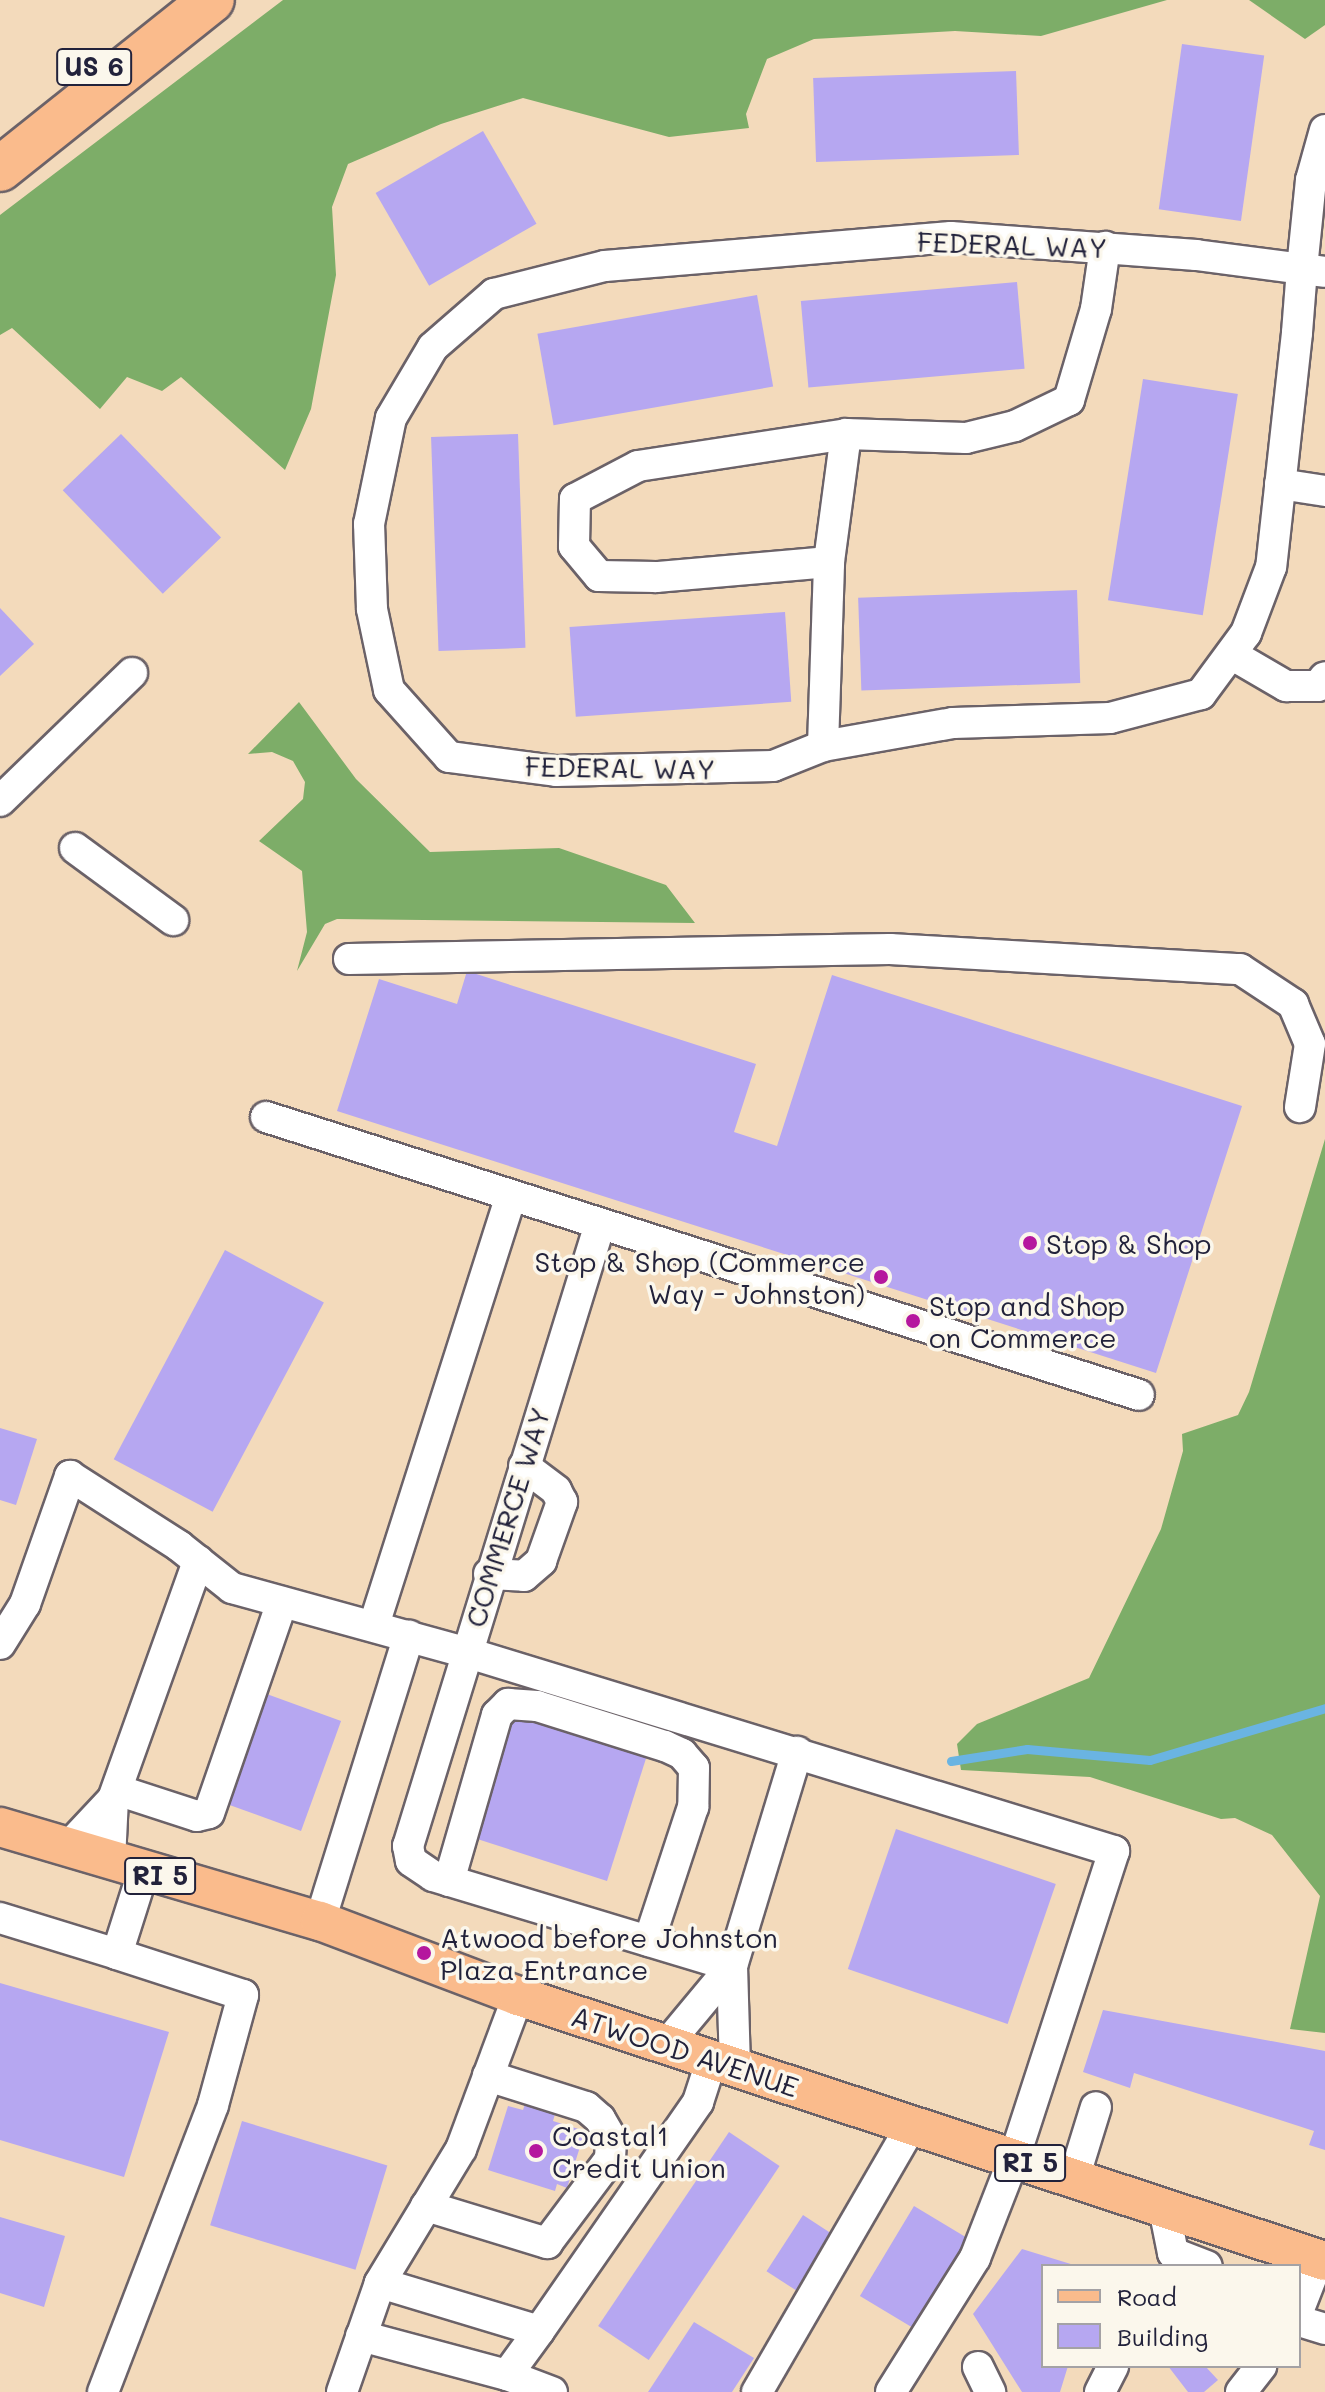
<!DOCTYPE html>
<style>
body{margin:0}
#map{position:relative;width:1325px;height:2392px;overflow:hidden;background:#f3dabb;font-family:Mali,sans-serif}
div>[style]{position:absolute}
.forest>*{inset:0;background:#7dad68}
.stream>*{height:9px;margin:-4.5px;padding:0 4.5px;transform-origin:4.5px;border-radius:4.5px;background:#6ab4e2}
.building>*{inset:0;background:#b6a7f1;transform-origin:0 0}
.roads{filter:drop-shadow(2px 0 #6b6268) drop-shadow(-2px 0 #6b6268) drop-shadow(0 2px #6b6268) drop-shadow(0 -2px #6b6268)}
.minor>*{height:30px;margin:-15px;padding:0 15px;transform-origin:15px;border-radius:15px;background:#fff}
.major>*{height:38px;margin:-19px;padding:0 19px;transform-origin:19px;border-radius:19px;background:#fabb8c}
.highway>*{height:44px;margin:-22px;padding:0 22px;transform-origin:22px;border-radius:22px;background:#fabb8c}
.dots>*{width:22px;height:22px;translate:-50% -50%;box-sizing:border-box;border:4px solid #fbf7ec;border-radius:50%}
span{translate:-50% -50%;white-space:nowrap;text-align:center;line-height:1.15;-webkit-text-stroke:7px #fbf7ec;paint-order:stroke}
.shield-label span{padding:2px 6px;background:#fbf7ec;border:2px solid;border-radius:6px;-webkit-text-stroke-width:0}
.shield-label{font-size:26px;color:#22223b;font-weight:700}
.street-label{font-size:28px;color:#22223b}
.poi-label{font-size:28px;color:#22223b}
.left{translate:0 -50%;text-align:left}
.right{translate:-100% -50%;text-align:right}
.legend{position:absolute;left:1041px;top:2264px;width:260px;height:104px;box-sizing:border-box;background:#fbf7ec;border:2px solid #a4a2a5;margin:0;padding:10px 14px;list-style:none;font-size:24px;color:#22223b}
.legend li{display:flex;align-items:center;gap:16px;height:40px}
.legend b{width:40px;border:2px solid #a4a2a5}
</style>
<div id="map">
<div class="forest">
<i style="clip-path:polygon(283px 0,1167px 0,1041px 36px,955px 31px,814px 39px,767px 59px,746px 114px,749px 128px,669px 137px,523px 98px,441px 124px,348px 164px,332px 207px,336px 275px,311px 409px,285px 470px,181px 377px,162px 391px,127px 377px,100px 409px,12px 328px,0 335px,0 215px)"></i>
<i style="clip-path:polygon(1249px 0,1325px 0,1325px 25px,1305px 39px)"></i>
<i style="clip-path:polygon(299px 702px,356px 779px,430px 852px,559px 848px,666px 885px,695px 923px,337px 919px,325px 924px,297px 971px,307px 932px,302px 871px,259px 841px,303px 799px,305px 782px,293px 761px,272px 752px,248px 754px)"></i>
<i style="clip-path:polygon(1325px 1139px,1325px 2033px,1290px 2029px,1320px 1896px,1272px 1835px,1235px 1818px,1221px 1819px,1090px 1777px,961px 1770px,957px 1744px,977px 1724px,1089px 1678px,1161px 1529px,1183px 1451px,1182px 1434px,1238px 1415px,1249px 1392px)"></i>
</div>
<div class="stream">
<i style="left:951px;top:1761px;width:77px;rotate:-9deg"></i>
<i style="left:1027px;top:1749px;width:123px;rotate:5.1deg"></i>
<i style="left:1150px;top:1760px;width:183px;rotate:-16.5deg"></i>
</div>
<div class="building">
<i style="left:1182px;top:44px;width:83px;height:167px;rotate:8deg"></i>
<i style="left:1016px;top:71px;width:84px;height:203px;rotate:88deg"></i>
<i style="left:483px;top:131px;width:107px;height:124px;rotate:60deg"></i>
<i style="left:1017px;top:282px;width:87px;height:217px;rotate:85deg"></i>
<i style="left:757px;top:295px;width:93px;height:223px;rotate:80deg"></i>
<i style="left:1143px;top:379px;width:96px;height:224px;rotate:9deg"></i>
<i style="left:121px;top:434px;width:144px;height:81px;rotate:46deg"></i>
<i style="left:518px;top:434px;width:214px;height:87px;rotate:88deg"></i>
<i style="left:1077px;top:590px;width:93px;height:219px;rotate:88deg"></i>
<i style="clip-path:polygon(0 608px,34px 644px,0 676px)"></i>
<i style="left:785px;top:612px;width:90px;height:216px;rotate:86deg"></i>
<i style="clip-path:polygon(467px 971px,756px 1064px,734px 1132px,777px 1146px,832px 975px,1242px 1106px,1156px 1373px,337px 1111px,379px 979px,457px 1004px)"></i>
<i style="left:225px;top:1250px;width:112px;height:237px;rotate:28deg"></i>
<i style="clip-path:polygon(0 1428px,37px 1439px,16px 1505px,0 1500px)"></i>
<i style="left:264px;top:1693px;width:82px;height:117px;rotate:20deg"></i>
<i style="clip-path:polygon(522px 1710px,649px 1749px,607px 1881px,471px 1837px,507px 1723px)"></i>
<i style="left:896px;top:1829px;width:169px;height:148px;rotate:19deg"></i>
<i style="clip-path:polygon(0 1983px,169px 2032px,124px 2177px,0 2140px)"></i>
<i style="clip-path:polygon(1103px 2010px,1325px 2051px,1325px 2150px,1309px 2145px,1314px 2131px,1134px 2073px,1130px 2088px,1083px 2072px)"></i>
<i style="clip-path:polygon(531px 2085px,561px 2094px,553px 2121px,585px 2131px,567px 2188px,557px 2184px,555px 2191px,488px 2170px,508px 2106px,523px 2110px)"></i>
<i style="left:242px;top:2121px;width:152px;height:109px;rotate:17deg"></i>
<i style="left:729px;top:2132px;width:61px;height:234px;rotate:34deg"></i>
<i style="left:914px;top:2206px;width:66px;height:105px;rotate:31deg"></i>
<i style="left:803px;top:2215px;width:37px;height:67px;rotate:33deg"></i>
<i style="clip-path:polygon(0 2217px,65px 2236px,44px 2307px,0 2293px)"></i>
<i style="clip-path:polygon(1022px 2249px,1074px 2265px,1043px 2266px,1043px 2366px,1068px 2366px,1060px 2392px,1022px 2392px,973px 2314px)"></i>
<i style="clip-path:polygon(694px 2322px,754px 2358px,732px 2392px,648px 2392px)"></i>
<i style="clip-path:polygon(1168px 2366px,1205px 2366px,1218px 2380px,1204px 2392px,1188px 2392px)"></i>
</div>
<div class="roads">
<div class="minor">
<i style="left:1325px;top:130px;width:52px;rotate:105.6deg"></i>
<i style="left:1311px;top:180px;width:89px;rotate:95.8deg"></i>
<i style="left:1302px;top:269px;width:64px;rotate:94.5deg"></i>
<i style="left:1297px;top:333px;width:235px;rotate:96.3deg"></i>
<i style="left:1271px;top:567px;width:71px;rotate:110.7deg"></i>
<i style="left:1246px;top:633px;width:76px;rotate:126.4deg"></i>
<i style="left:1201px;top:694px;width:94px;rotate:165.2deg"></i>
<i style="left:1110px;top:718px;width:157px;rotate:178.2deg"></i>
<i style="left:953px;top:723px;width:132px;rotate:170deg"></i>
<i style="left:823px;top:746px;width:54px;rotate:158.2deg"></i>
<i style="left:773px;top:766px;width:217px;rotate:178.7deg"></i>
<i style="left:556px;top:771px;width:108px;rotate:-172.5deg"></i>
<i style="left:449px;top:757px;width:90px;rotate:-131.8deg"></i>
<i style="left:389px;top:690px;width:83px;rotate:-101.9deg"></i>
<i style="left:372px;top:609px;width:85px;rotate:-92deg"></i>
<i style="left:369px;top:524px;width:108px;rotate:-78.3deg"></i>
<i style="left:391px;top:418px;width:82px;rotate:-59.4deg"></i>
<i style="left:433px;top:347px;width:81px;rotate:-41deg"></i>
<i style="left:494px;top:294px;width:114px;rotate:-14.2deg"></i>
<i style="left:605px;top:266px;width:347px;rotate:-4.8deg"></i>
<i style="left:951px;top:237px;width:246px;rotate:4.2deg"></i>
<i style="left:1196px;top:255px;width:107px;rotate:7.5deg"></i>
<i style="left:1302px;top:269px;width:23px;rotate:7deg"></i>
<i style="left:846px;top:434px;width:129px;rotate:97.6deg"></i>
<i style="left:829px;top:562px;width:174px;rotate:175deg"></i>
<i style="left:656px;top:577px;width:57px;rotate:-179deg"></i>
<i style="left:599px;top:576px;width:39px;rotate:-130deg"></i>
<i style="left:574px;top:546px;width:47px;rotate:-88.8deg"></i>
<i style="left:575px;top:499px;width:71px;rotate:-27.6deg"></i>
<i style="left:638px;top:466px;width:210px;rotate:-8.7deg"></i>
<i style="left:846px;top:434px;width:120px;rotate:1.9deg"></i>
<i style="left:966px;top:438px;width:50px;rotate:-13.8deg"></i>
<i style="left:1015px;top:426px;width:60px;rotate:-25.7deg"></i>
<i style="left:1069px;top:400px;width:95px;rotate:-73.5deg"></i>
<i style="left:1096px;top:309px;width:63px;rotate:-81.7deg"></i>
<i style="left:1280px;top:484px;width:46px;rotate:8.8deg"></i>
<i style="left:1231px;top:654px;width:64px;rotate:30.2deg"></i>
<i style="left:1286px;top:686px;width:32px"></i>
<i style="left:1318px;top:686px;width:11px;rotate:-52deg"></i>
<i style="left:823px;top:746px;width:184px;rotate:-88.1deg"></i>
<i style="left:0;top:801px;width:184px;rotate:-44.1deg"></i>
<i style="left:75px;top:848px;width:122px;rotate:36.3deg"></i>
<i style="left:349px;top:959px;width:541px;rotate:-1.06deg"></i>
<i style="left:890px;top:949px;width:351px;rotate:3.3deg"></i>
<i style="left:1240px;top:969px;width:64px;rotate:33.4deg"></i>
<i style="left:1293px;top:1004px;width:43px;rotate:67deg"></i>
<i style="left:1310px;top:1044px;width:64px;rotate:99deg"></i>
<i style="left:266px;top:1117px;width:916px;rotate:17.66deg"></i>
<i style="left:600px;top:1224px;width:651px;rotate:107.15deg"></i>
<i style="left:408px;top:1846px;width:15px;rotate:79deg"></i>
<i style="left:411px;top:1861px;width:27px;rotate:34deg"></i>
<i style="left:433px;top:1876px;width:312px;rotate:16.8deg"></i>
<i style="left:489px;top:1574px;width:35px;rotate:3deg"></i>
<i style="left:524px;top:1576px;width:23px;rotate:-41deg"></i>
<i style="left:541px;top:1561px;width:63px;rotate:-70.4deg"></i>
<i style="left:562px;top:1502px;width:13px;rotate:-117deg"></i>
<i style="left:556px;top:1490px;width:40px;rotate:-143deg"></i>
<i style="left:374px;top:1625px;width:451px;rotate:-72.3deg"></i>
<i style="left:0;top:1644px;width:47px;rotate:-58deg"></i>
<i style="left:25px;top:1604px;width:136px;rotate:-70.6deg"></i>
<i style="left:70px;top:1476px;width:130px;rotate:32.7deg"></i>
<i style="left:179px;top:1546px;width:68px;rotate:38.4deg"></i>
<i style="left:232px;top:1588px;width:242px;rotate:15.4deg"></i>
<i style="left:465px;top:1652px;width:679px;rotate:17.05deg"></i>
<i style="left:1114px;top:1851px;width:323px;rotate:108deg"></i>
<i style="left:1014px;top:2158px;width:107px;rotate:111.3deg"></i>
<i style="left:975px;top:2258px;width:158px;rotate:122.1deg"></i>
<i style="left:117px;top:1790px;width:84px;rotate:18deg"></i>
<i style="left:197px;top:1816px;width:12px;rotate:-14deg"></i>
<i style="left:209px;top:1813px;width:223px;rotate:-70.9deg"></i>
<i style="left:68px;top:1847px;width:66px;rotate:-46.8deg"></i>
<i style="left:110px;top:1860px;width:61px;rotate:-87.2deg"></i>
<i style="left:113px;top:1799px;width:253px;rotate:-70.3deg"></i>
<i style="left:449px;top:1881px;width:173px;rotate:-73.9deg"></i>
<i style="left:497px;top:1715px;width:16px;rotate:-45deg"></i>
<i style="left:508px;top:1704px;width:29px;rotate:4deg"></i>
<i style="left:537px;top:1706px;width:134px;rotate:17.4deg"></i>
<i style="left:665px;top:1746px;width:19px;rotate:25deg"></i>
<i style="left:682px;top:1754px;width:18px;rotate:49deg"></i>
<i style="left:694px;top:1768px;width:39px;rotate:91deg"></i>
<i style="left:693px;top:1807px;width:141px;rotate:108.2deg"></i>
<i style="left:0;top:1918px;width:122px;rotate:17.1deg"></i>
<i style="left:320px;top:1921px;width:299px;rotate:-72.7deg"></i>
<i style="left:518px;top:1996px;width:163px;rotate:110.4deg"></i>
<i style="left:461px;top:2149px;width:157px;rotate:121.2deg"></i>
<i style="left:380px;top:2283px;width:166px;rotate:16.8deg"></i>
<i style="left:539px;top:2331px;width:279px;rotate:-55.2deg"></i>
<i style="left:698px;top:2102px;width:45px;rotate:-72deg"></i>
<i style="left:667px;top:2044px;width:102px;rotate:-50.2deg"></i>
<i style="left:735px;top:2067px;width:101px;rotate:-91.7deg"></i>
<i style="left:732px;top:1966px;width:224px;rotate:-73.1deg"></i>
<i style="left:1074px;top:2178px;width:74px;rotate:-72.8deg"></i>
<i style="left:426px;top:2206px;width:127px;rotate:17deg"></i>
<i style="left:547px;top:2243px;width:105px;rotate:-53.1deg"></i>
<i style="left:610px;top:2159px;width:21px;rotate:-87deg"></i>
<i style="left:611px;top:2138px;width:22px;rotate:-120deg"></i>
<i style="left:600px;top:2119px;width:18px;rotate:-139deg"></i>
<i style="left:586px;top:2107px;width:103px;rotate:-162.4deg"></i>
<i style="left:1164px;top:2208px;width:46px;rotate:78.7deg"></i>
<i style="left:1173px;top:2253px;width:36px;rotate:21deg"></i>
<i style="left:1299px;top:2309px;width:55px;rotate:-68.6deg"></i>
<i style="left:1299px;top:2321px;width:27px;rotate:17deg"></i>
<i style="left:361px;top:2336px;width:151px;rotate:15deg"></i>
<i style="left:507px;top:2375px;width:54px;rotate:-54deg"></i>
<i style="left:978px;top:2367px;width:28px;rotate:64deg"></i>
<i style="left:507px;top:2375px;width:48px;rotate:20.7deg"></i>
<i style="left:103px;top:2392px;width:307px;rotate:-69deg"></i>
<i style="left:213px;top:2105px;width:114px;rotate:-74.7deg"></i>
<i style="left:243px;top:1995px;width:133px;rotate:-162deg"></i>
<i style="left:117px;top:1954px;width:86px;rotate:-72.4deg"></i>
<i style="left:342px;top:2392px;width:115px;rotate:-70.8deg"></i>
<i style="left:757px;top:2392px;width:311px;rotate:-59.9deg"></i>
<i style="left:1100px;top:2392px;width:29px;rotate:-63deg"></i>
<i style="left:1241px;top:2392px;width:33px;rotate:-52deg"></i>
</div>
<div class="major">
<i style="left:0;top:1827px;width:334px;rotate:16.4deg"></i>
<i style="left:320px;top:1921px;width:212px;rotate:20.7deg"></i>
<i style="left:518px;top:1996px;width:849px;rotate:18.18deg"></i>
</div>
<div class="highway">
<i style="left:0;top:169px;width:271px;rotate:-38.6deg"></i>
</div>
</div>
<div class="dots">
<i style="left:1030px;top:1243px;background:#b5179e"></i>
<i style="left:881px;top:1277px;background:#b5179e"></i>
<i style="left:913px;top:1321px;background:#b5179e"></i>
<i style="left:424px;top:1953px;background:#b5179e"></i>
<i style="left:536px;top:2151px;background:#b5179e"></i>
</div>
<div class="shield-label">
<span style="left:94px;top:67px">US 6</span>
<span style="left:160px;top:1876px">RI 5</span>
<span style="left:1030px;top:2163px">RI 5</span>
</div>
<div class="street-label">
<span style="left:1012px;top:244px;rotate:2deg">FEDERAL WAY</span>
<span style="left:620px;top:767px;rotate:1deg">FEDERAL WAY</span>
<span style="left:507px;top:1517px;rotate:-73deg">COMMERCE WAY</span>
<span style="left:685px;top:2051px;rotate:18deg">ATWOOD AVENUE</span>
</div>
<div class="poi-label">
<span class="left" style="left:1046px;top:1243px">Stop &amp; Shop</span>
<span class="right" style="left:865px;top:1277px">Stop &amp; Shop (Commerce<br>Way - Johnston)</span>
<span class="left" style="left:929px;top:1321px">Stop and Shop<br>on Commerce</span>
<span class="left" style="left:440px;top:1953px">Atwood before Johnston<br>Plaza Entrance</span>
<span class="left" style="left:552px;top:2151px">Coastal1<br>Credit Union</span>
</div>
<ul class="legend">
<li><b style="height:10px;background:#fabb8c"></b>Road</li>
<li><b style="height:22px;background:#b6a7f1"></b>Building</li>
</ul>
</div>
